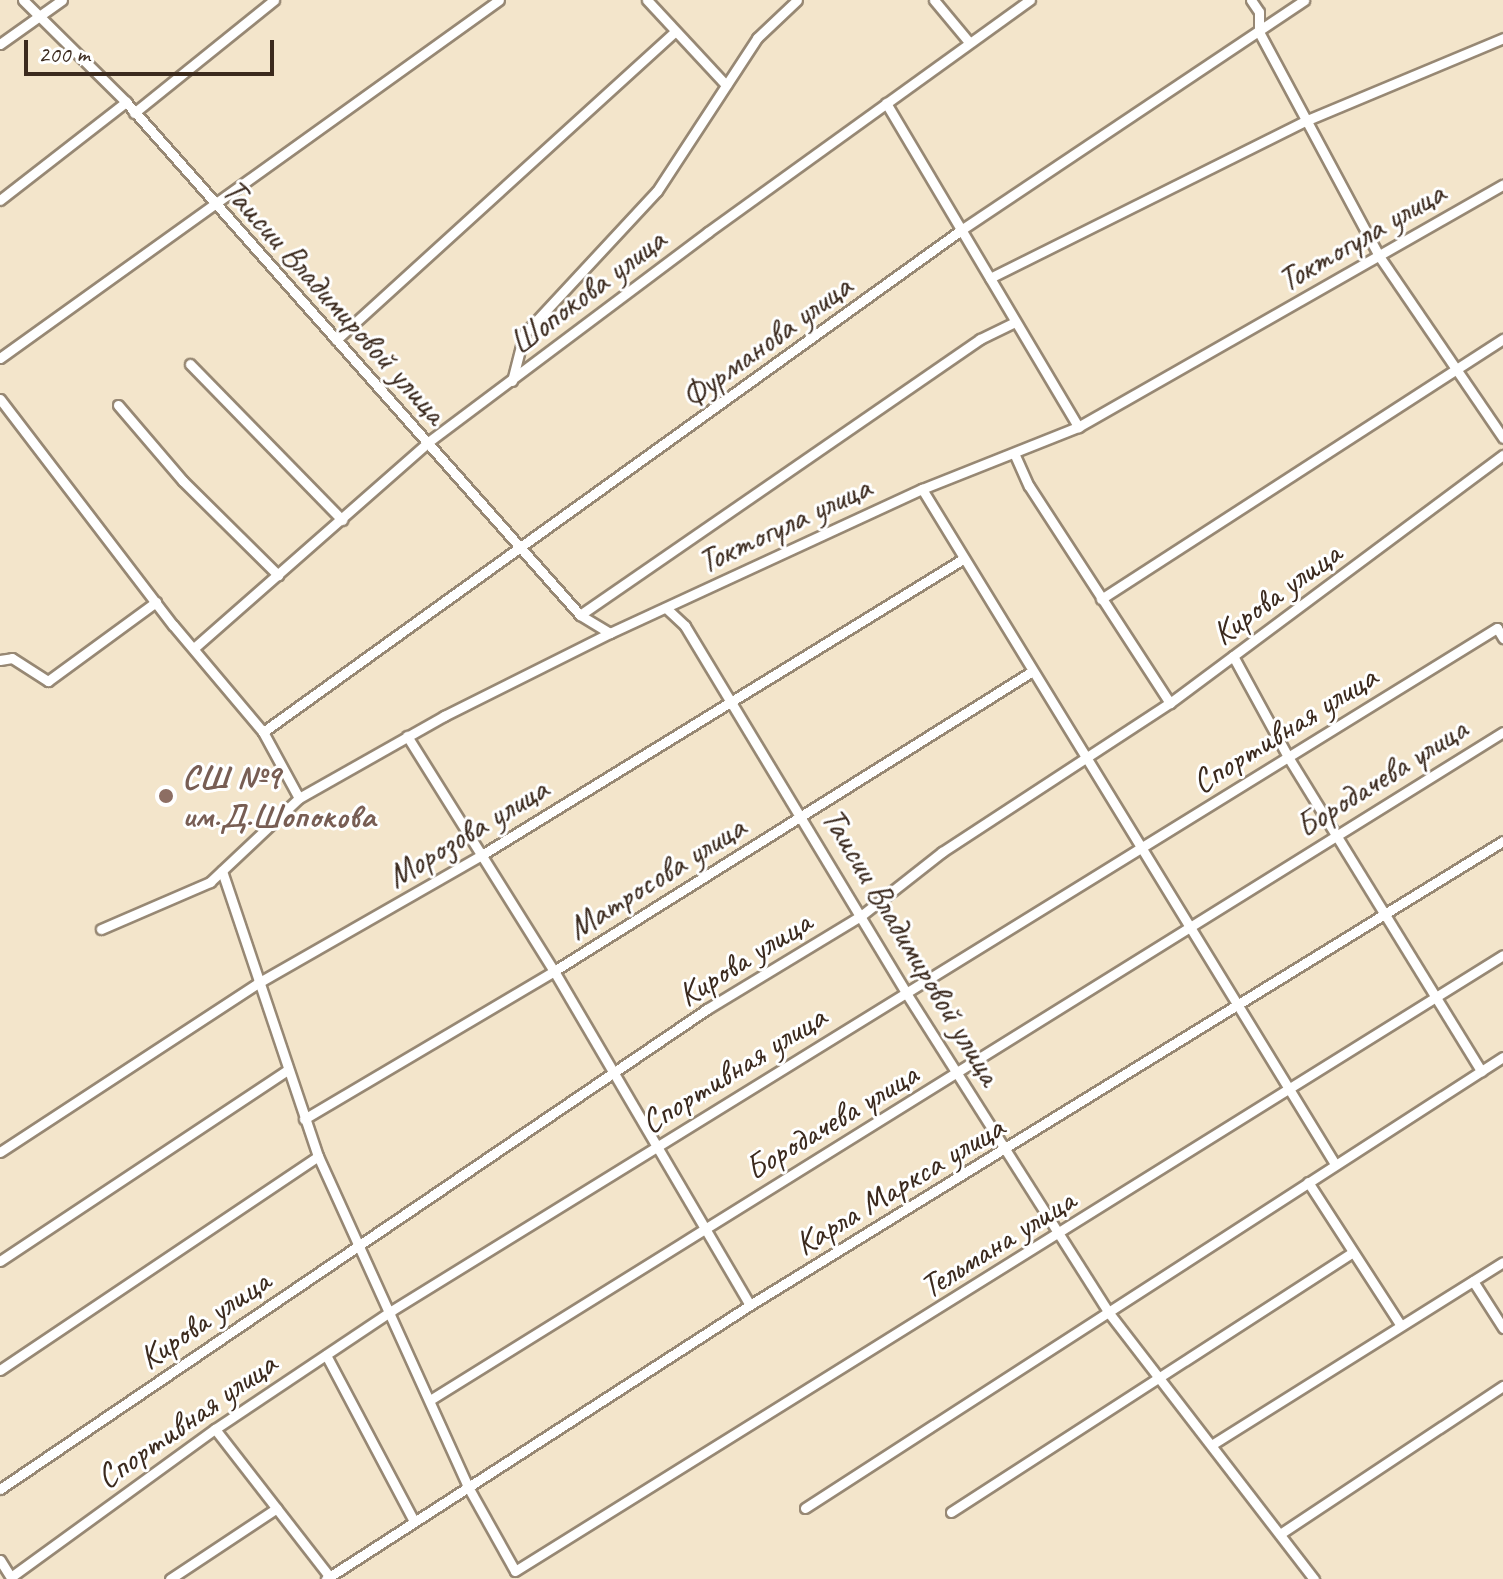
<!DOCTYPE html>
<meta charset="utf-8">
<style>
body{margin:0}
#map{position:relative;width:1503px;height:1579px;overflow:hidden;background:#f3e5cb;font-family:Caveat,sans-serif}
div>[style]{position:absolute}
.roads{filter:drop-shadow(2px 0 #978874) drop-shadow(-2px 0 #978874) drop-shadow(0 2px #978874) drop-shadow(0 -2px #978874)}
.minor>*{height:9px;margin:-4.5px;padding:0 4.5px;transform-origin:4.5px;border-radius:4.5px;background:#fff}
.dots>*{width:22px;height:22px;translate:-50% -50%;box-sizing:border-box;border:4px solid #fff;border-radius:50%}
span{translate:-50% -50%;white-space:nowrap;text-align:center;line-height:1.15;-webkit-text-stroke:6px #fff;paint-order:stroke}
.street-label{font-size:34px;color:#3b2a1e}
.education-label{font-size:34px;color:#785e54;font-weight:700}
.left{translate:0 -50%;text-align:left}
.scale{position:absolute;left:24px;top:40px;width:250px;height:36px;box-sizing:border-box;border:4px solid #3b2a1e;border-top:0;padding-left:10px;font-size:24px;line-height:28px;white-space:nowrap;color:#3b2a1e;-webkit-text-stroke:6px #fff;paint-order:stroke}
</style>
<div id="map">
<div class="roads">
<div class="minor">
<i style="left:23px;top:0;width:145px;rotate:44.7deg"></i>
<i style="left:126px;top:102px;width:685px;rotate:48.49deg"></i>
<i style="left:580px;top:615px;width:35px;rotate:31deg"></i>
<i style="left:647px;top:0;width:116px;rotate:47.1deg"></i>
<i style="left:934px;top:0;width:53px;rotate:50.3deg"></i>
<i style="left:1251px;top:0;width:14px;rotate:56deg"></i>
<i style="left:1259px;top:12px;width:20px;rotate:90deg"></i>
<i style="left:1259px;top:32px;width:254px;rotate:61.8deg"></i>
<i style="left:1379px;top:256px;width:220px;rotate:55.7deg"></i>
<i style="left:0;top:44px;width:76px;rotate:-35.4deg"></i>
<i style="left:886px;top:103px;width:377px;rotate:59.3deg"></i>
<i style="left:134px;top:113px;width:180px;rotate:-38.9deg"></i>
<i style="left:0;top:200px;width:160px;rotate:-37.9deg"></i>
<i style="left:990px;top:278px;width:352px;rotate:-26.5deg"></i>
<i style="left:1305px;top:121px;width:215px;rotate:-22.7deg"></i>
<i style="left:336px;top:340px;width:458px;rotate:-42.3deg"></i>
<i style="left:0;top:358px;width:614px;rotate:-35.66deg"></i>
<i style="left:190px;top:364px;width:218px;rotate:45.7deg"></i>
<i style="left:512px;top:381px;width:49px;rotate:-75.7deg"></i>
<i style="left:524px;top:334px;width:195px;rotate:-47.1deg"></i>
<i style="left:657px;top:191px;width:183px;rotate:-56.8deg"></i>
<i style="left:757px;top:38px;width:55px;rotate:-43.5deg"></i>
<i style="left:0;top:399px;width:285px;rotate:52.6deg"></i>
<i style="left:173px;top:625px;width:140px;rotate:49.9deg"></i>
<i style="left:263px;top:732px;width:75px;rotate:61.4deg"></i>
<i style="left:118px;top:405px;width:100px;rotate:49.5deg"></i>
<i style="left:183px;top:481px;width:134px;rotate:44.7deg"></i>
<i style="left:1014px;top:453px;width:36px;rotate:66deg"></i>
<i style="left:1029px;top:486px;width:259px;rotate:57deg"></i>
<i style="left:922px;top:489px;width:791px;rotate:58.54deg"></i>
<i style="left:1101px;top:599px;width:479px;rotate:-32.9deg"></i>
<i style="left:666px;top:608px;width:26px;rotate:43deg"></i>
<i style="left:685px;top:626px;width:428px;rotate:58.9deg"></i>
<i style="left:906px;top:993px;width:379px;rotate:57.6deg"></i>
<i style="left:1109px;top:1313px;width:336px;rotate:52.4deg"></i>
<i style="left:580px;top:615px;width:486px;rotate:-34.6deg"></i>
<i style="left:980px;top:339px;width:39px;rotate:-26deg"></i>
<i style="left:194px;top:648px;width:310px;rotate:-41.3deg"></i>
<i style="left:427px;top:443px;width:351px;rotate:-36.9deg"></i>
<i style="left:708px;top:232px;width:397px;rotate:-35.8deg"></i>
<i style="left:1233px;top:656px;width:115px;rotate:61.4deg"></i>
<i style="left:1288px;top:757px;width:369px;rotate:58.4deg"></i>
<i style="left:0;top:660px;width:12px;rotate:-9deg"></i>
<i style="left:12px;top:658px;width:43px;rotate:32.6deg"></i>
<i style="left:48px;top:681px;width:134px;rotate:-36.2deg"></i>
<i style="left:263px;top:732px;width:860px;rotate:-35.72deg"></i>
<i style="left:961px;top:230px;width:413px;rotate:-33.8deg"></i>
<i style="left:407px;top:736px;width:277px;rotate:58deg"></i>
<i style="left:554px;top:971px;width:387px;rotate:59.6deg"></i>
<i style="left:222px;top:871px;width:301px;rotate:71.4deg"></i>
<i style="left:318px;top:1156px;width:361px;rotate:65.6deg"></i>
<i style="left:467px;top:1485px;width:98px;rotate:60.8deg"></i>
<i style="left:515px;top:1571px;width:1164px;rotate:-31.94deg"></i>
<i style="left:101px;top:929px;width:119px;rotate:-23.3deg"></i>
<i style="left:210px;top:882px;width:122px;rotate:-43.3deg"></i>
<i style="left:299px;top:798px;width:167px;rotate:-29.5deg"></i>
<i style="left:444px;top:716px;width:186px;rotate:-26.6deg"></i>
<i style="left:610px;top:633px;width:344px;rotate:-24.8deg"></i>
<i style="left:922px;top:489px;width:168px;rotate:-21.7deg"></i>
<i style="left:1078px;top:427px;width:489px;rotate:-29.7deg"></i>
<i style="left:304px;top:1119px;width:291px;rotate:-30.6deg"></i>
<i style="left:554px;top:971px;width:563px;rotate:-32.08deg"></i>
<i style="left:0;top:1152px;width:308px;rotate:-33.2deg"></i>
<i style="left:258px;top:983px;width:256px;rotate:-29.8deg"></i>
<i style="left:480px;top:856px;width:567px;rotate:-31.59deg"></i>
<i style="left:1308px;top:1182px;width:171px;rotate:57.1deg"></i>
<i style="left:0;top:1261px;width:346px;rotate:-33.6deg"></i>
<i style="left:1473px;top:1281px;width:56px;rotate:57.4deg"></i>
<i style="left:326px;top:1355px;width:186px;rotate:62.1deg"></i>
<i style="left:0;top:1370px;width:383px;rotate:-33.9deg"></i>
<i style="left:430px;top:1400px;width:1264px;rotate:-31.9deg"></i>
<i style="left:215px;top:1429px;width:187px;rotate:52.2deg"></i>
<i style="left:1213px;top:1444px;width:342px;rotate:-32.1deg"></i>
<i style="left:0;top:1489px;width:855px;rotate:-34.17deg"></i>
<i style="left:707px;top:1009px;width:181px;rotate:-31.2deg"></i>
<i style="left:862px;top:915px;width:102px;rotate:-38.2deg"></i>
<i style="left:942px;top:852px;width:272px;rotate:-33.2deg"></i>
<i style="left:1170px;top:703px;width:415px;rotate:-36.7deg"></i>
<i style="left:805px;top:1508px;width:831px;rotate:-32.87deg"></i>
<i style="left:951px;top:1512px;width:477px;rotate:-32.9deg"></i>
<i style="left:1280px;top:1534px;width:268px;rotate:-33.6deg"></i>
<i style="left:0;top:1560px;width:22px;rotate:58deg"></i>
<i style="left:11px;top:1577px;width:252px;rotate:-36deg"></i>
<i style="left:215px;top:1429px;width:212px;rotate:-33.8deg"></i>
<i style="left:391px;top:1311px;width:1300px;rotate:-31.7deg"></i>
<i style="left:1497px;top:628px;width:12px;rotate:59deg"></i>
<i style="left:170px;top:1579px;width:128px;rotate:-33.6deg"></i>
<i style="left:326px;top:1579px;width:505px;rotate:-32.87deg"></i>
<i style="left:750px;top:1305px;width:884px;rotate:-31.64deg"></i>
</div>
</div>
<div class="dots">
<i style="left:166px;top:796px;background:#8d6e63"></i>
</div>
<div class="street-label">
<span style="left:1361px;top:236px;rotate:-30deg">Токтогула улица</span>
<span style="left:587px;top:291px;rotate:-37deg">Шопокова улица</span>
<span style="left:335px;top:301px;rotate:48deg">Таисии Владимировой улица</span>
<span style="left:766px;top:341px;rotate:-36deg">Фурманова улица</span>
<span style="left:784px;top:524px;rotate:-25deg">Токтогула улица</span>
<span style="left:1276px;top:593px;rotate:-36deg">Кирова улица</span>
<span style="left:1284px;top:729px;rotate:-32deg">Спортивная улица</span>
<span style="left:1381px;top:777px;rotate:-32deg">Бородачева улица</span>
<span style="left:467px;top:832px;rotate:-31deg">Морозова улица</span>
<span style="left:656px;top:877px;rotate:-32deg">Матросова улица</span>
<span style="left:912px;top:946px;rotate:59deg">Таисии Владимировой улица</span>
<span style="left:744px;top:958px;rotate:-32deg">Кирова улица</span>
<span style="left:733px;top:1069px;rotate:-32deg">Спортивная улица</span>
<span style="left:831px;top:1121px;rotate:-31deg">Бородачева улица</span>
<span style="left:899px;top:1185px;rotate:-31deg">Карла Маркса улица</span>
<span style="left:997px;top:1243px;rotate:-32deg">Тельмана улица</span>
<span style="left:204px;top:1319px;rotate:-34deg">Кирова улица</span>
<span style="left:186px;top:1420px;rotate:-35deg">Спортивная улица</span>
</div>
<div class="education-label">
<span class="left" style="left:182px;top:796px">СШ №9<br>им.Д.Шопокова</span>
</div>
<div class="scale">200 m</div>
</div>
